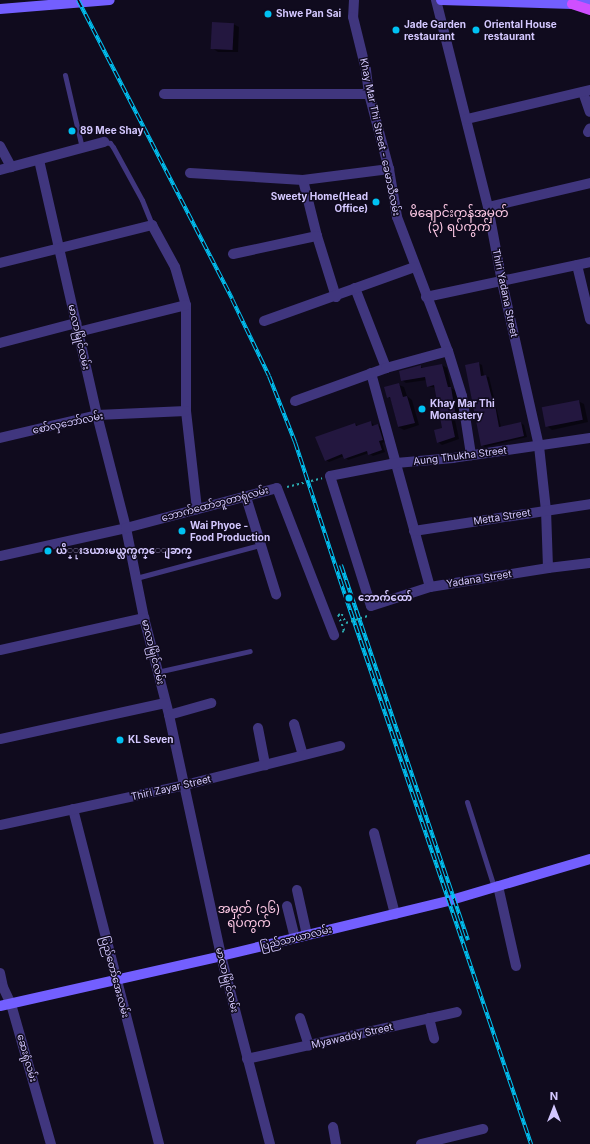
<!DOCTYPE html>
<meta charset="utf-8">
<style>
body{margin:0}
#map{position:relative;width:590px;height:1144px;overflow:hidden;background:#100b1e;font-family:Inter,"Noto Sans Myanmar",sans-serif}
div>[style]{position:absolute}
.shadow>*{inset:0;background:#0007}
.building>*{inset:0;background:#23173f;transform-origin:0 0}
.path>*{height:1.5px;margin-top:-0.75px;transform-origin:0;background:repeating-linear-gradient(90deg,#2babb0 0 2px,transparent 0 5px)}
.lane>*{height:5px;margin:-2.5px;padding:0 2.5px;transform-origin:2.5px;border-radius:2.5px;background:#40367e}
.street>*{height:10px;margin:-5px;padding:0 5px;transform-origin:5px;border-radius:5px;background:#40367e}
.secondary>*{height:10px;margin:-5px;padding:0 5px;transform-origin:5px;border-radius:5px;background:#735fff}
.primary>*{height:10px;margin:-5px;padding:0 5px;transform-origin:5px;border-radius:5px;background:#cf4fff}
.rail>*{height:4px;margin-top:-2px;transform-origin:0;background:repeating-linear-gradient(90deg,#100b1e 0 8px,#00c2f3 0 16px);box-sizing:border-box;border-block:1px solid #00c2f3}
.path-bridge>*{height:1.5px;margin-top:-0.75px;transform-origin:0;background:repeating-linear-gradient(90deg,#2babb0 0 2px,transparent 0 5px)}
.dots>*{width:11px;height:11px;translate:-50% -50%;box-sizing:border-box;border:2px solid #100b1e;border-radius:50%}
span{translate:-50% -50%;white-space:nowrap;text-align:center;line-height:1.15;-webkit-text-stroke:3px #100b1e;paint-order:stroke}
.poi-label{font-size:10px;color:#d4c8ff;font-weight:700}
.left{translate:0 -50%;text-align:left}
.right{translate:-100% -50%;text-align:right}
.street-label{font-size:10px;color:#d4c8ff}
.quarter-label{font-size:12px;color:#ffcae6}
.north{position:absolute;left:534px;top:1088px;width:40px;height:40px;-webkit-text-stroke:3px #100b1e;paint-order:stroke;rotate:0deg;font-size:11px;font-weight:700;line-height:16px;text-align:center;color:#d4c8ff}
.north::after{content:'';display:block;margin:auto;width:14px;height:18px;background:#d4c8ff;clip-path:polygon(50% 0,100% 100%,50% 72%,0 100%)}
</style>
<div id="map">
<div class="shadow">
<i style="clip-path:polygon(233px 24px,239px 27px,238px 52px,218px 52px,212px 48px)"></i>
<i style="clip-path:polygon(478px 363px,482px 365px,484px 376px,489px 377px,501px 427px,521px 423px,524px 425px,527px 437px,485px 447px,482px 445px)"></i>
<i style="clip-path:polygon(442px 365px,447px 368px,451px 388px,456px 391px,461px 419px,455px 420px,459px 439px,442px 445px,438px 442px,443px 429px,436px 388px,428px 386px,427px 380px,406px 383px,402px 380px,420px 366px,425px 369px)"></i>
<i style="clip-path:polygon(399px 385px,404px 387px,407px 396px,412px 400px,419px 425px,404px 430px,398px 427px,391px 399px,388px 397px)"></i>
<i style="clip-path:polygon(578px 401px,584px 404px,588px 422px,552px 430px,547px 426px)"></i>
<i style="clip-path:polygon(371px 422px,375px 426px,378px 425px,382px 427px,386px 441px,382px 443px,385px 452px,373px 456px,369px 453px,348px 460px,344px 456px,329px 462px,326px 460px,355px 424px,359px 426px)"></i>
</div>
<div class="building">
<i style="left:212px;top:22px;width:22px;height:27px;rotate:3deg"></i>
<i style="clip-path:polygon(479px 362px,481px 376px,486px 375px,494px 406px,495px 405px,499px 427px,521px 422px,524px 436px,481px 446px,465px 365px)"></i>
<i style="clip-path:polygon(442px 364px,448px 387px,451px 387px,456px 417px,451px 418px,455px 437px,437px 443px,434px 430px,442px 428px,434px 385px,427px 387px,425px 377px,401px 381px,399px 371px,421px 365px,421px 368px)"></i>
<i style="clip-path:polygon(399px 383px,403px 397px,407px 396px,415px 423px,398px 427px,390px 397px,387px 398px,384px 387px)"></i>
<i style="left:579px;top:400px;width:20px;height:38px;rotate:79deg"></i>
<i style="clip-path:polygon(371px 421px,372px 426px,378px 424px,383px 440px,379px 441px,382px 450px,368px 455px,367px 451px,344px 459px,342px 454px,325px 461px,315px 437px,355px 423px,356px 426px)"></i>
</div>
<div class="path">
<i style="left:287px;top:487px;width:36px;rotate:-14deg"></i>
<i style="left:342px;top:632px;width:2px;rotate:-27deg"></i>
<i style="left:344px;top:631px;width:17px;rotate:-111deg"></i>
<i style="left:338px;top:615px;width:4px;rotate:-14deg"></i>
<i style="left:342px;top:614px;width:10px;rotate:66deg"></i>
</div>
<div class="lane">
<i style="left:65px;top:75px;width:75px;rotate:76.9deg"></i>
<i style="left:104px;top:142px;width:6px;rotate:9deg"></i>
<i style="left:110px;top:143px;width:5px;rotate:53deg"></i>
<i style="left:113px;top:147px;width:60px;rotate:61.3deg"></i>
<i style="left:142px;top:200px;width:27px;rotate:68deg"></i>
<i style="left:136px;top:578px;width:128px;rotate:-14.9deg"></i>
<i style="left:157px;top:672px;width:95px;rotate:-12.7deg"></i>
<i style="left:467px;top:802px;width:89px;rotate:72.4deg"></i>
</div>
<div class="street">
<i style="left:354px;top:0;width:17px;rotate:93deg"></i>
<i style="left:353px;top:17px;width:55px;rotate:76.2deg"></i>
<i style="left:366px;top:70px;width:24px;rotate:83deg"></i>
<i style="left:369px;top:94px;width:78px;rotate:75.1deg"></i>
<i style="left:389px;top:169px;width:49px;rotate:80.5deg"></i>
<i style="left:397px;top:217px;width:143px;rotate:69.2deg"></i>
<i style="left:448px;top:351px;width:47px;rotate:72.7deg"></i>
<i style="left:462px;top:396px;width:60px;rotate:81.3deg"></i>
<i style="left:436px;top:0;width:213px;rotate:75.9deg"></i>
<i style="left:488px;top:207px;width:76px;rotate:79.4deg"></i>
<i style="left:502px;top:282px;width:168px;rotate:77.3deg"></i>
<i style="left:539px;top:446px;width:64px;rotate:83.8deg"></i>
<i style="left:546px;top:510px;width:58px;rotate:88deg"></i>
<i style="left:583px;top:92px;width:21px;rotate:71deg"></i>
<i style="left:164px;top:94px;width:205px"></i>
<i style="left:467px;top:119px;width:126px;rotate:-13.3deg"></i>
<i style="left:588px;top:132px;width:4px;rotate:-63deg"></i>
<i style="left:0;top:146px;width:24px;rotate:62deg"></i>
<i style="left:39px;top:160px;width:262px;rotate:77.2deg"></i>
<i style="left:97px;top:415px;width:117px;rotate:75.6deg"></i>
<i style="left:126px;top:528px;width:92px;rotate:78.7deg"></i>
<i style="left:144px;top:618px;width:100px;rotate:75.5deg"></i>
<i style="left:169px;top:715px;width:247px;rotate:77.8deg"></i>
<i style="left:221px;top:956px;width:194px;rotate:75.4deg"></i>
<i style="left:0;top:170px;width:108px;rotate:-15.1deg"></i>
<i style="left:190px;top:173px;width:113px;rotate:3.5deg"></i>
<i style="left:303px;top:180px;width:87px;rotate:-7.3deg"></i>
<i style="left:303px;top:180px;width:58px;rotate:76deg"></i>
<i style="left:317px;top:236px;width:64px;rotate:72.7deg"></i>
<i style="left:488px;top:207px;width:105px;rotate:-13.2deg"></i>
<i style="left:233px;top:254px;width:86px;rotate:-12.1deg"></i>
<i style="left:0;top:263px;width:157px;rotate:-14deg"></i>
<i style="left:152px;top:225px;width:48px;rotate:61.3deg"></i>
<i style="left:175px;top:267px;width:40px;rotate:74deg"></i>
<i style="left:186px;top:305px;width:106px;rotate:90deg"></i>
<i style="left:186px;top:411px;width:99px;rotate:83.6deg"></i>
<i style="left:577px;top:265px;width:56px;rotate:76.5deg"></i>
<i style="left:355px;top:288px;width:86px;rotate:68.8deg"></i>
<i style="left:426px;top:297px;width:168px;rotate:-12deg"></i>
<i style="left:264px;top:321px;width:160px;rotate:-19.7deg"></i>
<i style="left:78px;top:332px;width:111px;rotate:-14deg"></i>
<i style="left:0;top:343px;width:79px;rotate:-14.7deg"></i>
<i style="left:371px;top:373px;width:222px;rotate:74.6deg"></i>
<i style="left:295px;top:401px;width:97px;rotate:-19.9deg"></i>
<i style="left:386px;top:368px;width:64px;rotate:-15.3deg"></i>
<i style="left:0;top:438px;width:100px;rotate:-13.3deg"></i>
<i style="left:97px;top:415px;width:89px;rotate:-2.6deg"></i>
<i style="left:590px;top:438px;width:138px;rotate:171.7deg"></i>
<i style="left:453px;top:458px;width:57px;rotate:175deg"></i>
<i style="left:396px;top:463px;width:67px;rotate:168.9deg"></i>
<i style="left:330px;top:476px;width:136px;rotate:72.5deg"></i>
<i style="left:371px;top:606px;width:62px;rotate:-17.9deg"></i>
<i style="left:430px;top:587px;width:120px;rotate:-9.1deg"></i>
<i style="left:548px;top:568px;width:42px;rotate:-6.8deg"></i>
<i style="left:246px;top:497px;width:102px;rotate:72.8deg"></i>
<i style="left:414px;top:531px;width:178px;rotate:-8.7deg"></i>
<i style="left:0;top:556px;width:129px;rotate:-12.5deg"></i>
<i style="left:126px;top:528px;width:156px;rotate:-14.8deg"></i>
<i style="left:277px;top:488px;width:158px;rotate:68.8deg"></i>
<i style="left:0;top:650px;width:148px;rotate:-12.5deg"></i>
<i style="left:169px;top:715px;width:44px;rotate:-15.9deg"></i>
<i style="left:294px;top:724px;width:32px;rotate:74deg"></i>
<i style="left:258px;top:728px;width:38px;rotate:79deg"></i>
<i style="left:0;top:739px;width:169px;rotate:-12.3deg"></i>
<i style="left:73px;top:809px;width:346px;rotate:75.6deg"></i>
<i style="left:0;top:825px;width:189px;rotate:-12.2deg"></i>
<i style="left:185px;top:785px;width:160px;rotate:-14.1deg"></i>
<i style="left:374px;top:833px;width:84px;rotate:75.5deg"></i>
<i style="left:498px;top:886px;width:82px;rotate:77.3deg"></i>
<i style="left:297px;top:890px;width:46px;rotate:77.5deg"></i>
<i style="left:287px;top:906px;width:33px;rotate:76deg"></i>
<i style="left:0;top:973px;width:14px;rotate:78deg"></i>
<i style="left:3px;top:987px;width:19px;rotate:65deg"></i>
<i style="left:11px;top:1004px;width:146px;rotate:74.1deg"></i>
<i style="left:300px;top:1018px;width:29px;rotate:72deg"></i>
<i style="left:429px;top:1018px;width:21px;rotate:76deg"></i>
<i style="left:247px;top:1059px;width:215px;rotate:-12.6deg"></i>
<i style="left:333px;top:1127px;width:17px;rotate:80deg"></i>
<i style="left:421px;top:1144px;width:64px;rotate:-13.6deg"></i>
</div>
<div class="secondary">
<i style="left:441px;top:0;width:131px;rotate:1.7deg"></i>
<i style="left:572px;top:4px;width:18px;rotate:-6deg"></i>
<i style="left:0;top:9px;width:110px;rotate:-4.7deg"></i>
<i style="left:0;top:1006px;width:227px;rotate:-12.7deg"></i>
<i style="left:221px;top:956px;width:234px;rotate:-13.6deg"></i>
<i style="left:448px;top:901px;width:148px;rotate:-16.5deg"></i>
</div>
<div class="primary">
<i style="left:572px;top:4px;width:19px;rotate:18deg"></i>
</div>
<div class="rail">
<i style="left:78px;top:0;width:336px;rotate:62.7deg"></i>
<i style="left:232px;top:299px;width:85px;rotate:64.3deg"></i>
<i style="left:269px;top:376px;width:71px;rotate:68.5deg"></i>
<i style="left:295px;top:442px;width:161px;rotate:71.9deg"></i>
<i style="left:345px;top:595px;width:580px;rotate:71.28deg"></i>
<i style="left:341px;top:565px;width:396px;rotate:71.3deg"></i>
</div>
<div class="path-bridge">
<i style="left:346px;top:623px;width:25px;rotate:-18deg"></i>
</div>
<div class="dots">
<i style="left:268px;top:14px;background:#00c2f3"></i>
<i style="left:396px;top:30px;background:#00c2f3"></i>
<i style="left:476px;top:30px;background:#00c2f3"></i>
<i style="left:72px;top:131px;background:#00c2f3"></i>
<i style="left:376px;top:202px;background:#00c2f3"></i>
<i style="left:422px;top:409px;background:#00c2f3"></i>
<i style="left:182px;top:531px;background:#00c2f3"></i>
<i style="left:48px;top:551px;background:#00c2f3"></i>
<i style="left:349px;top:598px;background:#00c2f3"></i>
<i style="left:120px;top:740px;background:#00c2f3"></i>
</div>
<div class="poi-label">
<span class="left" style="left:276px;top:14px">Shwe Pan Sai</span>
<span class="left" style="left:404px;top:30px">Jade Garden<br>restaurant</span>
<span class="left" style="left:484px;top:30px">Oriental House<br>restaurant</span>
<span class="left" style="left:80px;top:131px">89 Mee Shay</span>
<span class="right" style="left:368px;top:202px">Sweety Home(Head<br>Office)</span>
<span class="left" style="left:430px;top:409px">Khay Mar Thi<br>Monastery</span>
<span class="left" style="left:190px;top:531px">Wai Phyoe -<br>Food Production</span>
<span class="left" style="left:56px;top:551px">ယိ္ုးဒယားမယ္လက္ဖက္ေျခာက္</span>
<span class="left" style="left:358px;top:598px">ဘောက်ထော်</span>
<span class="left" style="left:128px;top:740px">KL Seven</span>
</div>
<div class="street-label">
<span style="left:380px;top:137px;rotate:78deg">Khay Mar Thi Street - ခေမာသီလမ်း</span>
<span style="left:505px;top:293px;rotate:78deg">Thiri Yadana Street</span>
<span style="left:79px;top:337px;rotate:77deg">မာလာမြိုင်လမ်း</span>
<span style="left:68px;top:423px;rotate:-12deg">စော်လှဘော်လမ်း</span>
<span style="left:460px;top:456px;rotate:-7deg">Aung Thukha Street</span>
<span style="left:215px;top:504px;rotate:-15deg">ဘောက်ထော်ဘူတာရုံလမ်း</span>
<span style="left:502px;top:517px;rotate:-9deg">Metta Street</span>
<span style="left:479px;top:579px;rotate:-9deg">Yadana Street</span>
<span style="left:153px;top:652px;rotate:76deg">မာလာမြိုင်လမ်း</span>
<span style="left:171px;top:788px;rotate:-13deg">Thiri Zayar Street</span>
<span style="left:296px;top:938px;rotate:-14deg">ပြည်သာယာလမ်း</span>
<span style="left:115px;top:977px;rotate:75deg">ပြည်တော်အေးလမ်း</span>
<span style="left:227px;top:980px;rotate:76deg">မာလာမြိုင်လမ်း</span>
<span style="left:352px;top:1036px;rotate:-13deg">Myawaddy Street</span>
<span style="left:27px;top:1058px;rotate:74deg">ဆေးရုံလမ်း</span>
</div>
<div class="quarter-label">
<span style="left:459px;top:220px">မိချောင်းကန်အမှတ်<br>(၃) ရပ်ကွက်</span>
<span style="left:249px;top:916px">အမှတ် (၁၆)<br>ရပ်ကွက်</span>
</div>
<div class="north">N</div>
</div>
